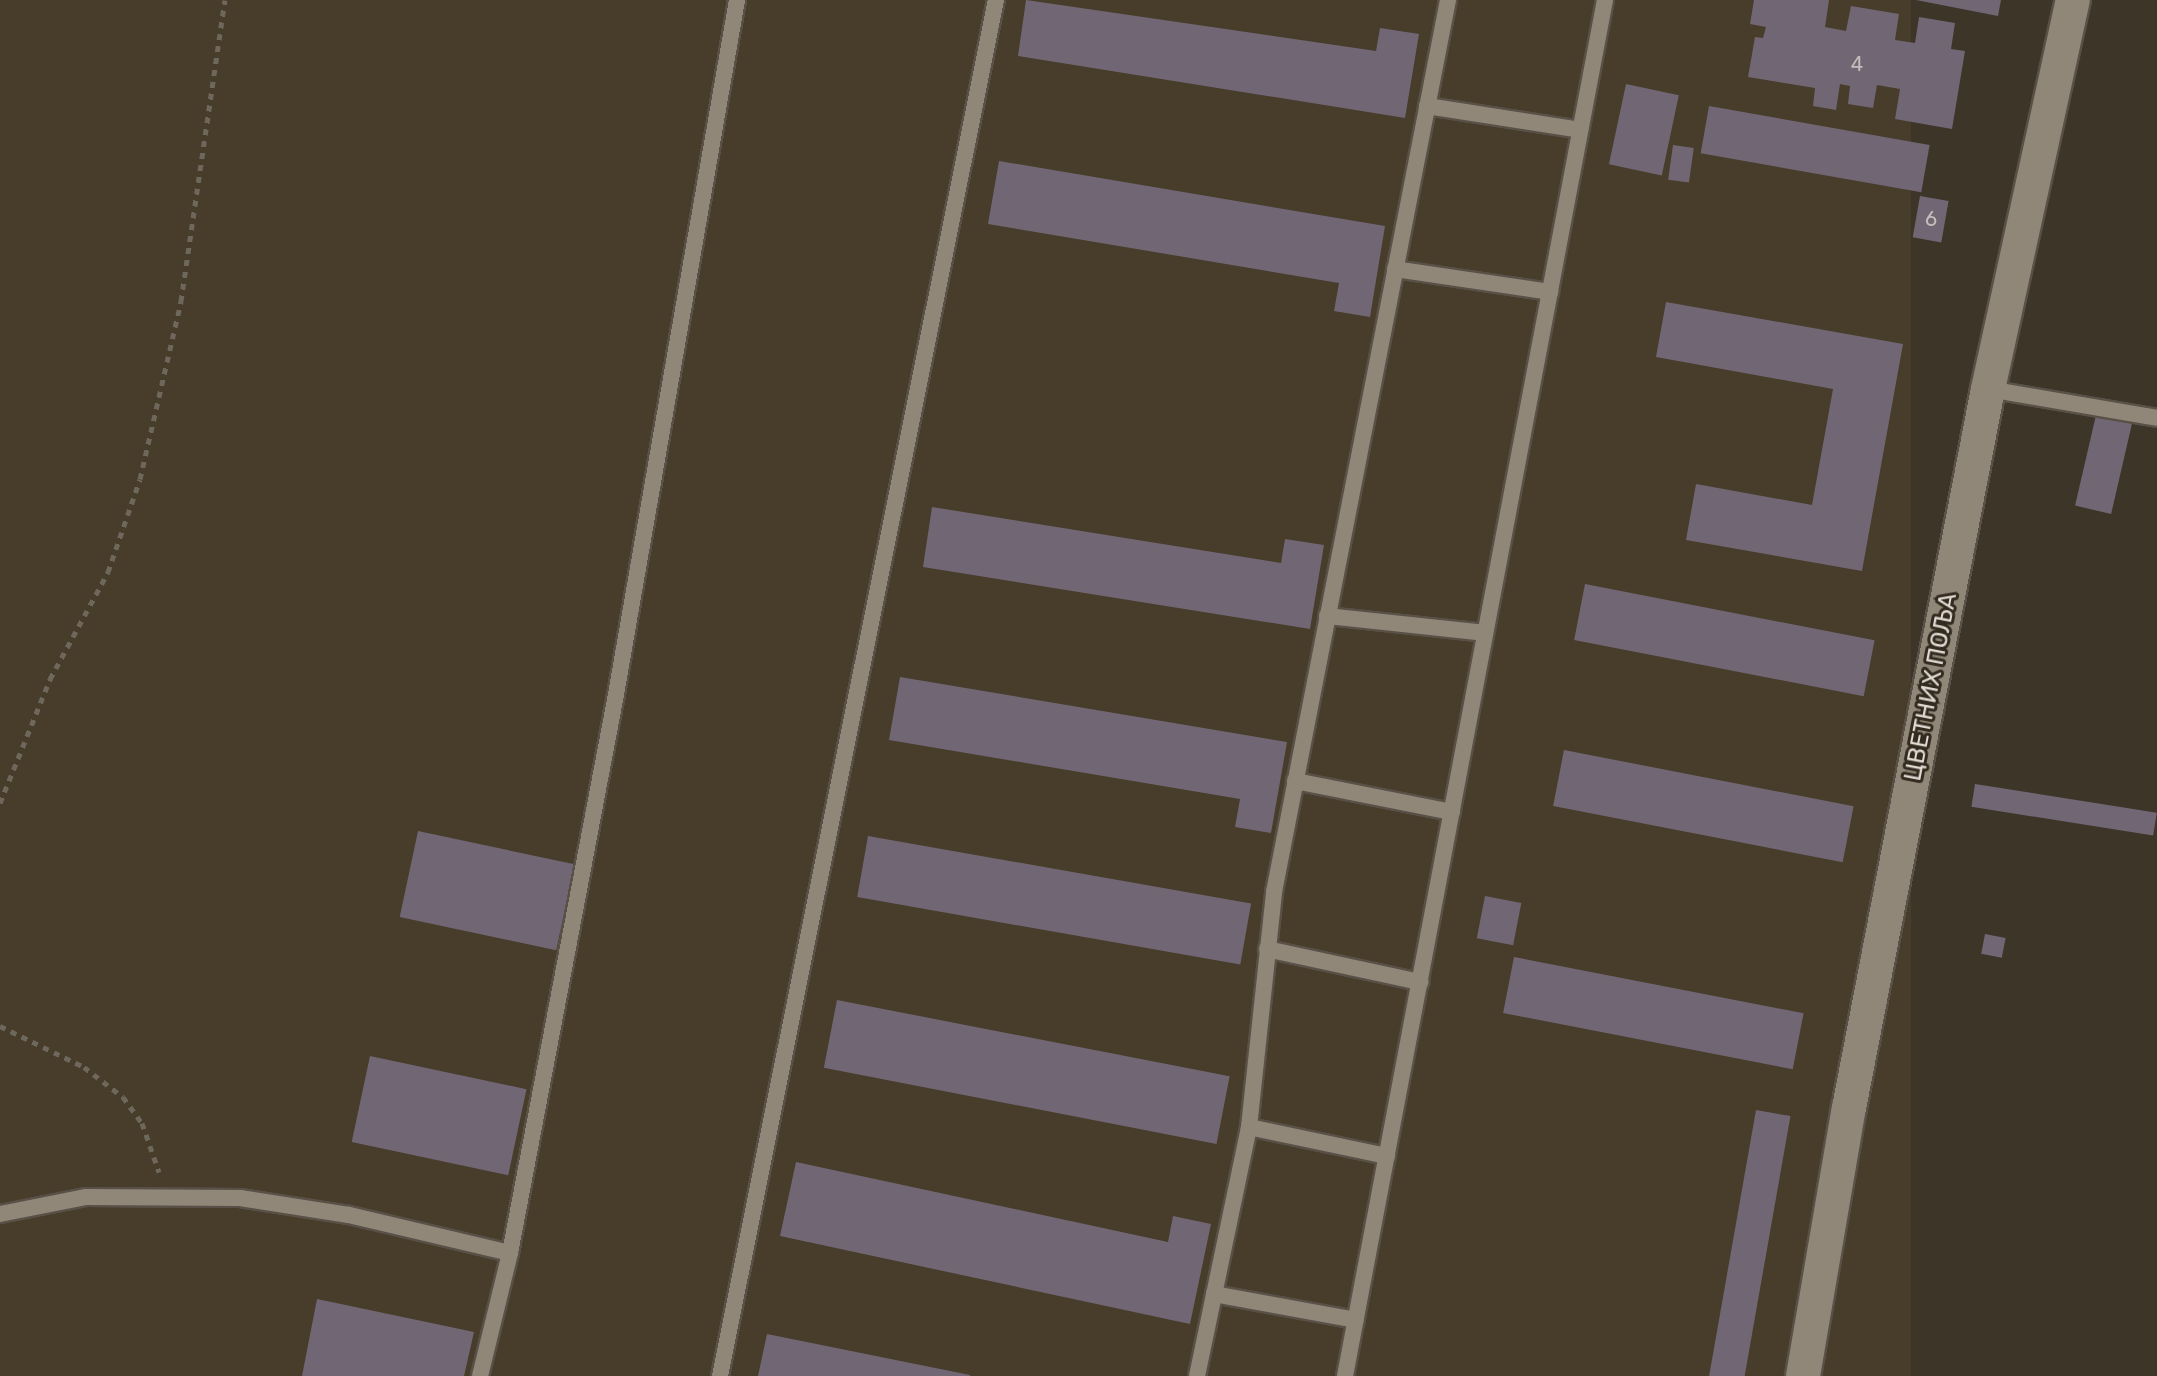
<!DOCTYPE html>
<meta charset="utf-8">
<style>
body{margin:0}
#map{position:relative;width:2157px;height:1376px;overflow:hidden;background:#3d3528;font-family:Rubik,sans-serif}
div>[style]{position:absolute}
.built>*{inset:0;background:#483c2a;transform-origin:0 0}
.building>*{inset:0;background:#716774;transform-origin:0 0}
.path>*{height:5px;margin-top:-2.5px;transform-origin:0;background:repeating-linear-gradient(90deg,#6e675c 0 6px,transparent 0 12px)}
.roads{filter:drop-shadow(2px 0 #595147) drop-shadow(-2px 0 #595147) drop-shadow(0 2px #595147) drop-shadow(0 -2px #595147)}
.lane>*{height:16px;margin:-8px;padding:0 8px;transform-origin:8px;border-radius:8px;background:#918779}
.street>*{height:34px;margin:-17px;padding:0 17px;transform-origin:17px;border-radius:17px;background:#918779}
span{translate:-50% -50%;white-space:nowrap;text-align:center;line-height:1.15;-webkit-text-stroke:6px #332b1f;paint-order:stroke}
.number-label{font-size:20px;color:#c4bdbb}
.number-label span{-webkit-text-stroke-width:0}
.street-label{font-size:24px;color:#e0dad3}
</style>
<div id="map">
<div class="built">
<i style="left:0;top:0;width:1911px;height:1376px"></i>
</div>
<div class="building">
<i style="clip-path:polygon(1026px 0,1376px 51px,1380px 28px,1419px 34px,1405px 118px,1018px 56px)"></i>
<i style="clip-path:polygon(1754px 0,1829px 0,1825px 27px,1846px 31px,1851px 6px,1899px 14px,1895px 40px,1915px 43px,1919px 17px,1955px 23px,1951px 49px,1965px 51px,1952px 129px,1895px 119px,1900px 89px,1877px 85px,1873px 108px,1848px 104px,1850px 86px,1840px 84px,1836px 110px,1813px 106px,1815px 88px,1748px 77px,1755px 37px,1763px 38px,1766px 27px,1750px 24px)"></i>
<i style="clip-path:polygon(1916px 0,2001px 0,1998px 16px)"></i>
<i style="left:1626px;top:84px;width:54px;height:82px;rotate:12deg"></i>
<i style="left:1709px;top:106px;width:224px;height:48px;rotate:10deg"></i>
<i style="left:1673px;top:145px;width:21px;height:35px;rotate:8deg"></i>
<i style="clip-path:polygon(999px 161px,1385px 226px,1370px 317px,1334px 311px,1339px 283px,988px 224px)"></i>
<i style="left:1920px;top:196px;width:29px;height:42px;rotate:10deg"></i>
<i style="clip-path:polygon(1666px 302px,1903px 344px,1862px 571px,1686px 540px,1696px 484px,1812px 505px,1833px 389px,1656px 357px)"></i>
<i style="left:2096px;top:415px;width:37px;height:93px;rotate:13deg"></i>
<i style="clip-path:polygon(932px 507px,1281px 563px,1285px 539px,1324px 545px,1310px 629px,923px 567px)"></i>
<i style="left:1585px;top:584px;width:295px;height:57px;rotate:11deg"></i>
<i style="clip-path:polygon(900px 677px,1287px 742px,1271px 833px,1235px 827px,1240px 799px,889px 740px)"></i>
<i style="left:1564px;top:750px;width:295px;height:57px;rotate:11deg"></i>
<i style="left:1975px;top:784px;width:184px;height:23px;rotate:9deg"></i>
<i style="left:418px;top:831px;width:160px;height:88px;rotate:12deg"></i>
<i style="left:868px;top:836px;width:389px;height:62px;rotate:10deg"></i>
<i style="left:1485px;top:896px;width:37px;height:43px;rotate:11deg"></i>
<i style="left:1985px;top:934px;width:21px;height:20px;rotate:11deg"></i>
<i style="left:1514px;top:957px;width:295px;height:57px;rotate:11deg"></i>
<i style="left:837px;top:1000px;width:400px;height:69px;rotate:11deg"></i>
<i style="left:370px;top:1056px;width:160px;height:88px;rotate:12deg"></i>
<i style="left:1756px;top:1110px;width:35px;height:270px;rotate:10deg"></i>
<i style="clip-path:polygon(796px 1162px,1168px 1242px,1173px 1216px,1211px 1224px,1190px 1324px,780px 1236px)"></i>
<i style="clip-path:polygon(317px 1299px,474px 1332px,464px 1376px,302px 1376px)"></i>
<i style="clip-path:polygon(767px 1334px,970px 1375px,970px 1376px,758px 1376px)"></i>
</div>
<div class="path">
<i style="left:0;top:803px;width:134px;rotate:-68deg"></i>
<i style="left:50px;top:679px;width:122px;rotate:-61.5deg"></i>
<i style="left:108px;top:572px;width:98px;rotate:-71deg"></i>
<i style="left:140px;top:479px;width:183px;rotate:-77deg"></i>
<i style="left:181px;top:301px;width:304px;rotate:-81.7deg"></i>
<i style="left:0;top:1026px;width:93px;rotate:26deg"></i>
<i style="left:84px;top:1067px;width:49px;rotate:37.6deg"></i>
<i style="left:123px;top:1097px;width:32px;rotate:54deg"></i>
<i style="left:142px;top:1123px;width:52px;rotate:70.9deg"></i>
</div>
<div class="roads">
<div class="lane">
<i style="left:1427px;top:106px;width:155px;rotate:8.9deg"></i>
<i style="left:1395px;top:269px;width:157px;rotate:8.4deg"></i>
<i style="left:1988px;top:389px;width:171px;rotate:9.7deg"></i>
<i style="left:1327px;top:616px;width:159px;rotate:6.1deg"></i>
<i style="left:1295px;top:781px;width:160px;rotate:11.2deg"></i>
<i style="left:1267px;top:949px;width:157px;rotate:12.2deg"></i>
<i style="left:1249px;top:1127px;width:141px;rotate:11.9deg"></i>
<i style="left:0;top:1214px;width:88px;rotate:-11.2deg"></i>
<i style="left:86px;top:1197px;width:154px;rotate:0.4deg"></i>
<i style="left:240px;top:1198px;width:110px;rotate:8.9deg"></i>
<i style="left:349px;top:1215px;width:165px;rotate:13.3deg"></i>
<i style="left:1214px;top:1294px;width:144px;rotate:10.4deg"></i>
<i style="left:480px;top:1376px;width:127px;rotate:-76.3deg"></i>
<i style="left:510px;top:1253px;width:563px;rotate:-79.25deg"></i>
<i style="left:615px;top:700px;width:711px;rotate:-80.11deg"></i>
<i style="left:720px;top:1376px;width:1403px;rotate:-78.66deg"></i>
<i style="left:1197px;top:1376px;width:254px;rotate:-78.2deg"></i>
<i style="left:1249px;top:1127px;width:236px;rotate:-83.9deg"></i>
<i style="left:1274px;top:892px;width:909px;rotate:-78.96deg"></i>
<i style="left:1345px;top:1376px;width:1400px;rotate:-79.3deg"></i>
</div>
<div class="street">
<i style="left:1803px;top:1376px;width:272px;rotate:-80.3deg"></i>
<i style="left:1849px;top:1108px;width:732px;rotate:-79.06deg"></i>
<i style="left:1988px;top:389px;width:398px;rotate:-77.7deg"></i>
</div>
</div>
<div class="number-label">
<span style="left:1857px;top:64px">4</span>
<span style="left:1931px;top:219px">6</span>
</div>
<div class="street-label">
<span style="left:1931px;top:687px;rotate:-79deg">ЦВЕТНИХ ПОЉА</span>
</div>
</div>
